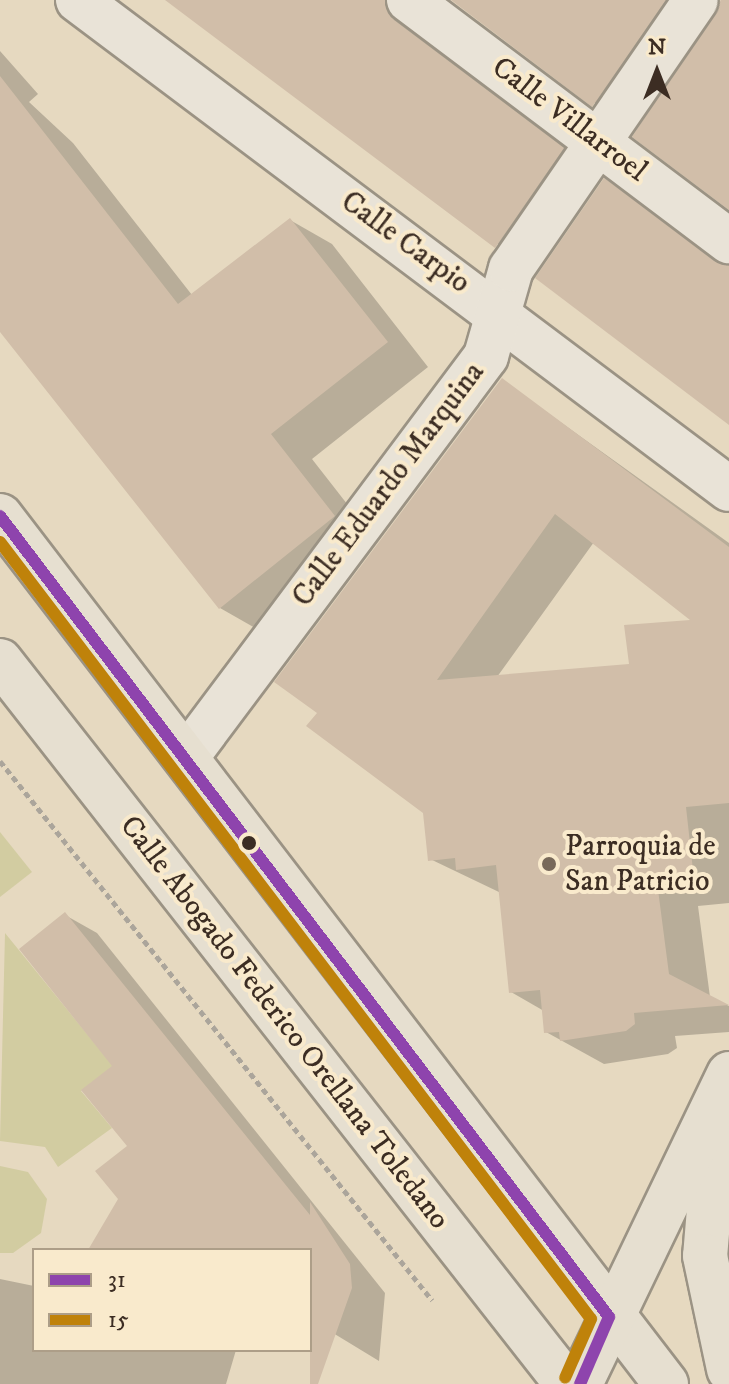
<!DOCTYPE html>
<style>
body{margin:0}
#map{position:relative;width:729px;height:1384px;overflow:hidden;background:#e6d9c0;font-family:"IM FELL DW Pica",serif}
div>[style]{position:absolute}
.green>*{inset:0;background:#d2cca1}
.shadow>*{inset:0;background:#0003}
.building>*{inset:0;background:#d1bea9}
.path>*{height:5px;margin-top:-2.5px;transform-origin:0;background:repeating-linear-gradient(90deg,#aba59b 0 6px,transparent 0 10px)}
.roads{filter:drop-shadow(2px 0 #9b9384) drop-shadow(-2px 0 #9b9384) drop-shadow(0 2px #9b9384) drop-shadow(0 -2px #9b9384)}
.minor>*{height:44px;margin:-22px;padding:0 22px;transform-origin:22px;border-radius:22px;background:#e9e3d7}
.major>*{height:44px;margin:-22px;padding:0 22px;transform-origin:22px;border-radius:22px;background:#e6dfd0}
.bus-1>*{height:12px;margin:-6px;padding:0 6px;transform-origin:6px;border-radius:6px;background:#8e44ad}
.bus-2>*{height:12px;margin:-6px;padding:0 6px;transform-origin:6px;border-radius:6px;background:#bf820a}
.dots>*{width:22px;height:22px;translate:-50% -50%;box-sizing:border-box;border:4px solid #f9eacc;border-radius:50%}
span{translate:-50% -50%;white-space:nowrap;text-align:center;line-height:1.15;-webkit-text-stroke:8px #f9eacc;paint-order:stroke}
.street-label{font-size:30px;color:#3c2d23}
.poi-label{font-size:30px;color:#3c2d23}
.left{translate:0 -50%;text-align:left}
.legend{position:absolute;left:32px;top:1248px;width:280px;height:104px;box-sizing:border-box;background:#f9eacc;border:2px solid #ad9e88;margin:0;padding:10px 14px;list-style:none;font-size:24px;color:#3c2d23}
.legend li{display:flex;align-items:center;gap:16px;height:40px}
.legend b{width:40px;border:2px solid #ad9e88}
.north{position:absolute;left:617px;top:32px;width:80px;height:80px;-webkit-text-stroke:6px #f9eacc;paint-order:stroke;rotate:0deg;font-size:22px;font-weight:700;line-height:32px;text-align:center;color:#3c2d23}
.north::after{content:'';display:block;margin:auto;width:28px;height:36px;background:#3c2d23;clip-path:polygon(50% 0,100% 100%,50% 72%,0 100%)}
</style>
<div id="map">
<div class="green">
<i style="clip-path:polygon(0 832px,32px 872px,0 897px)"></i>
<i style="clip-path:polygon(5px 933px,113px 1066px,81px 1091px,112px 1128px,58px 1167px,45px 1147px,0 1141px)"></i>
<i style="clip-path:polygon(0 1166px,28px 1172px,47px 1199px,41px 1233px,13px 1253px,0 1253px)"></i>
</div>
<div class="shadow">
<i style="clip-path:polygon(167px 0,409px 0,406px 22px,415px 34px,584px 161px,517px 258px)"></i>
<i style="clip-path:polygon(454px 0,696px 0,614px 117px)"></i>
<i style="clip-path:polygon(0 51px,38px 94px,29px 102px,73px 143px,192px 295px,290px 220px,332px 244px,428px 367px,312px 459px,376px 541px,262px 632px,220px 608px,0 326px)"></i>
<i style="clip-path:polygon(evenodd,503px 381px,729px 543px,729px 903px,698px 906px,710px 997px,729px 1006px,729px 1032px,675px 1036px,677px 1048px,668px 1054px,604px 1064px,546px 1032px,544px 1011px,511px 992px,501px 893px,430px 859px,425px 811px,319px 712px,503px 381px,594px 542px,695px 622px,631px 666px,497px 677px,594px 542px)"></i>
<i style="clip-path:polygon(65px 915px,97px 933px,385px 1293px,379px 1361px,310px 1319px,310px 1250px,91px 1250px,121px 1199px,130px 1146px,115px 1066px)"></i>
<i style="clip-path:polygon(0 1279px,34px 1286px,34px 1350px,236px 1350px,226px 1384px,0 1384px)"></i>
</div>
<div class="building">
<i style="clip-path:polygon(165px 0,385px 0,394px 20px,564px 148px,495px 248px)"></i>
<i style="clip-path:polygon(451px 0,666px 0,592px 107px)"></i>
<i style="clip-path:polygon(721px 0,729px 0,729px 210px,632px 137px)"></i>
<i style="clip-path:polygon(0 76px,178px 304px,290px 218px,388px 342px,271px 434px,335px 516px,219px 609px,0 332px)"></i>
<i style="clip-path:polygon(604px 178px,729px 265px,729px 425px,535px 278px)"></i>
<i style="clip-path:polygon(evenodd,502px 378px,729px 547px,729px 803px,686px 807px,694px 879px,657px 882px,669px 974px,729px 1005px,634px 1013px,635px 1024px,626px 1031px,560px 1041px,559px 1032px,544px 1033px,540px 990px,509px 993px,496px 865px,456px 870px,455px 858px,428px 861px,423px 813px,306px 726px,317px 713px,274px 682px,502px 378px,555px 514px,690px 620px,624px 625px,629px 664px,437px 680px,555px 514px)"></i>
<i style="clip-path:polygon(65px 912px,310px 1215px,310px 1202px,350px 1264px,352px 1288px,318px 1384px,310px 1384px,310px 1250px,88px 1250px,118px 1199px,95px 1171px,127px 1146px,81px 1090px,112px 1066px,19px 949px)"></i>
</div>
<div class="path">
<i style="left:0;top:761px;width:691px;rotate:51.29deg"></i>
</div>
<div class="roads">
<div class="minor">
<i style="left:78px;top:0;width:814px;rotate:36.91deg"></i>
<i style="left:409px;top:0;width:401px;rotate:37deg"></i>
<i style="left:187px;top:756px;width:499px;rotate:-53.2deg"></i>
<i style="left:486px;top:356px;width:91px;rotate:-74deg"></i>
<i style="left:511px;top:269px;width:326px;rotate:-55.5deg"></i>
</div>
<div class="major">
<i style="left:0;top:516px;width:1094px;rotate:52.5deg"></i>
<i style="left:0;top:661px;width:919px;rotate:51.9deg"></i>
<i style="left:716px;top:1126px;width:130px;rotate:94.8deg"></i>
<i style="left:705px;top:1256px;width:116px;rotate:78deg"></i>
<i style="left:580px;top:1384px;width:344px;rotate:-64.3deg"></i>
</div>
</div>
<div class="bus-1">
<i style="left:0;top:516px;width:1006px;rotate:52.75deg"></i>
<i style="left:609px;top:1317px;width:73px;rotate:113.4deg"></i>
</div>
<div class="bus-2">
<i style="left:0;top:542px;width:976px;rotate:52.74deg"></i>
<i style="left:591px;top:1319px;width:64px;rotate:113.8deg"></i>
</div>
<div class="dots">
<i style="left:249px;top:843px;background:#3c2d23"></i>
<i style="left:549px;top:864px;background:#78695a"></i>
</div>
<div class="street-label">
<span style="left:569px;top:120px;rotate:37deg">Calle Villarroel</span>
<span style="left:405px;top:243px;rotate:36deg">Calle Carpio</span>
<span style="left:389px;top:485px;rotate:-53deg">Calle Eduardo Marquina</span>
<span style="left:284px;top:1023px;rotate:52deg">Calle Abogado Federico Orellana Toledano</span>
</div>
<div class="poi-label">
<span class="left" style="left:565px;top:864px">Parroquia de<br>San Patricio</span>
</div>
<ul class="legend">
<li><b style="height:10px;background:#8e44ad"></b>31</li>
<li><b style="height:10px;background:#bf820a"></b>15</li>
</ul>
<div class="north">N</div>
</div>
